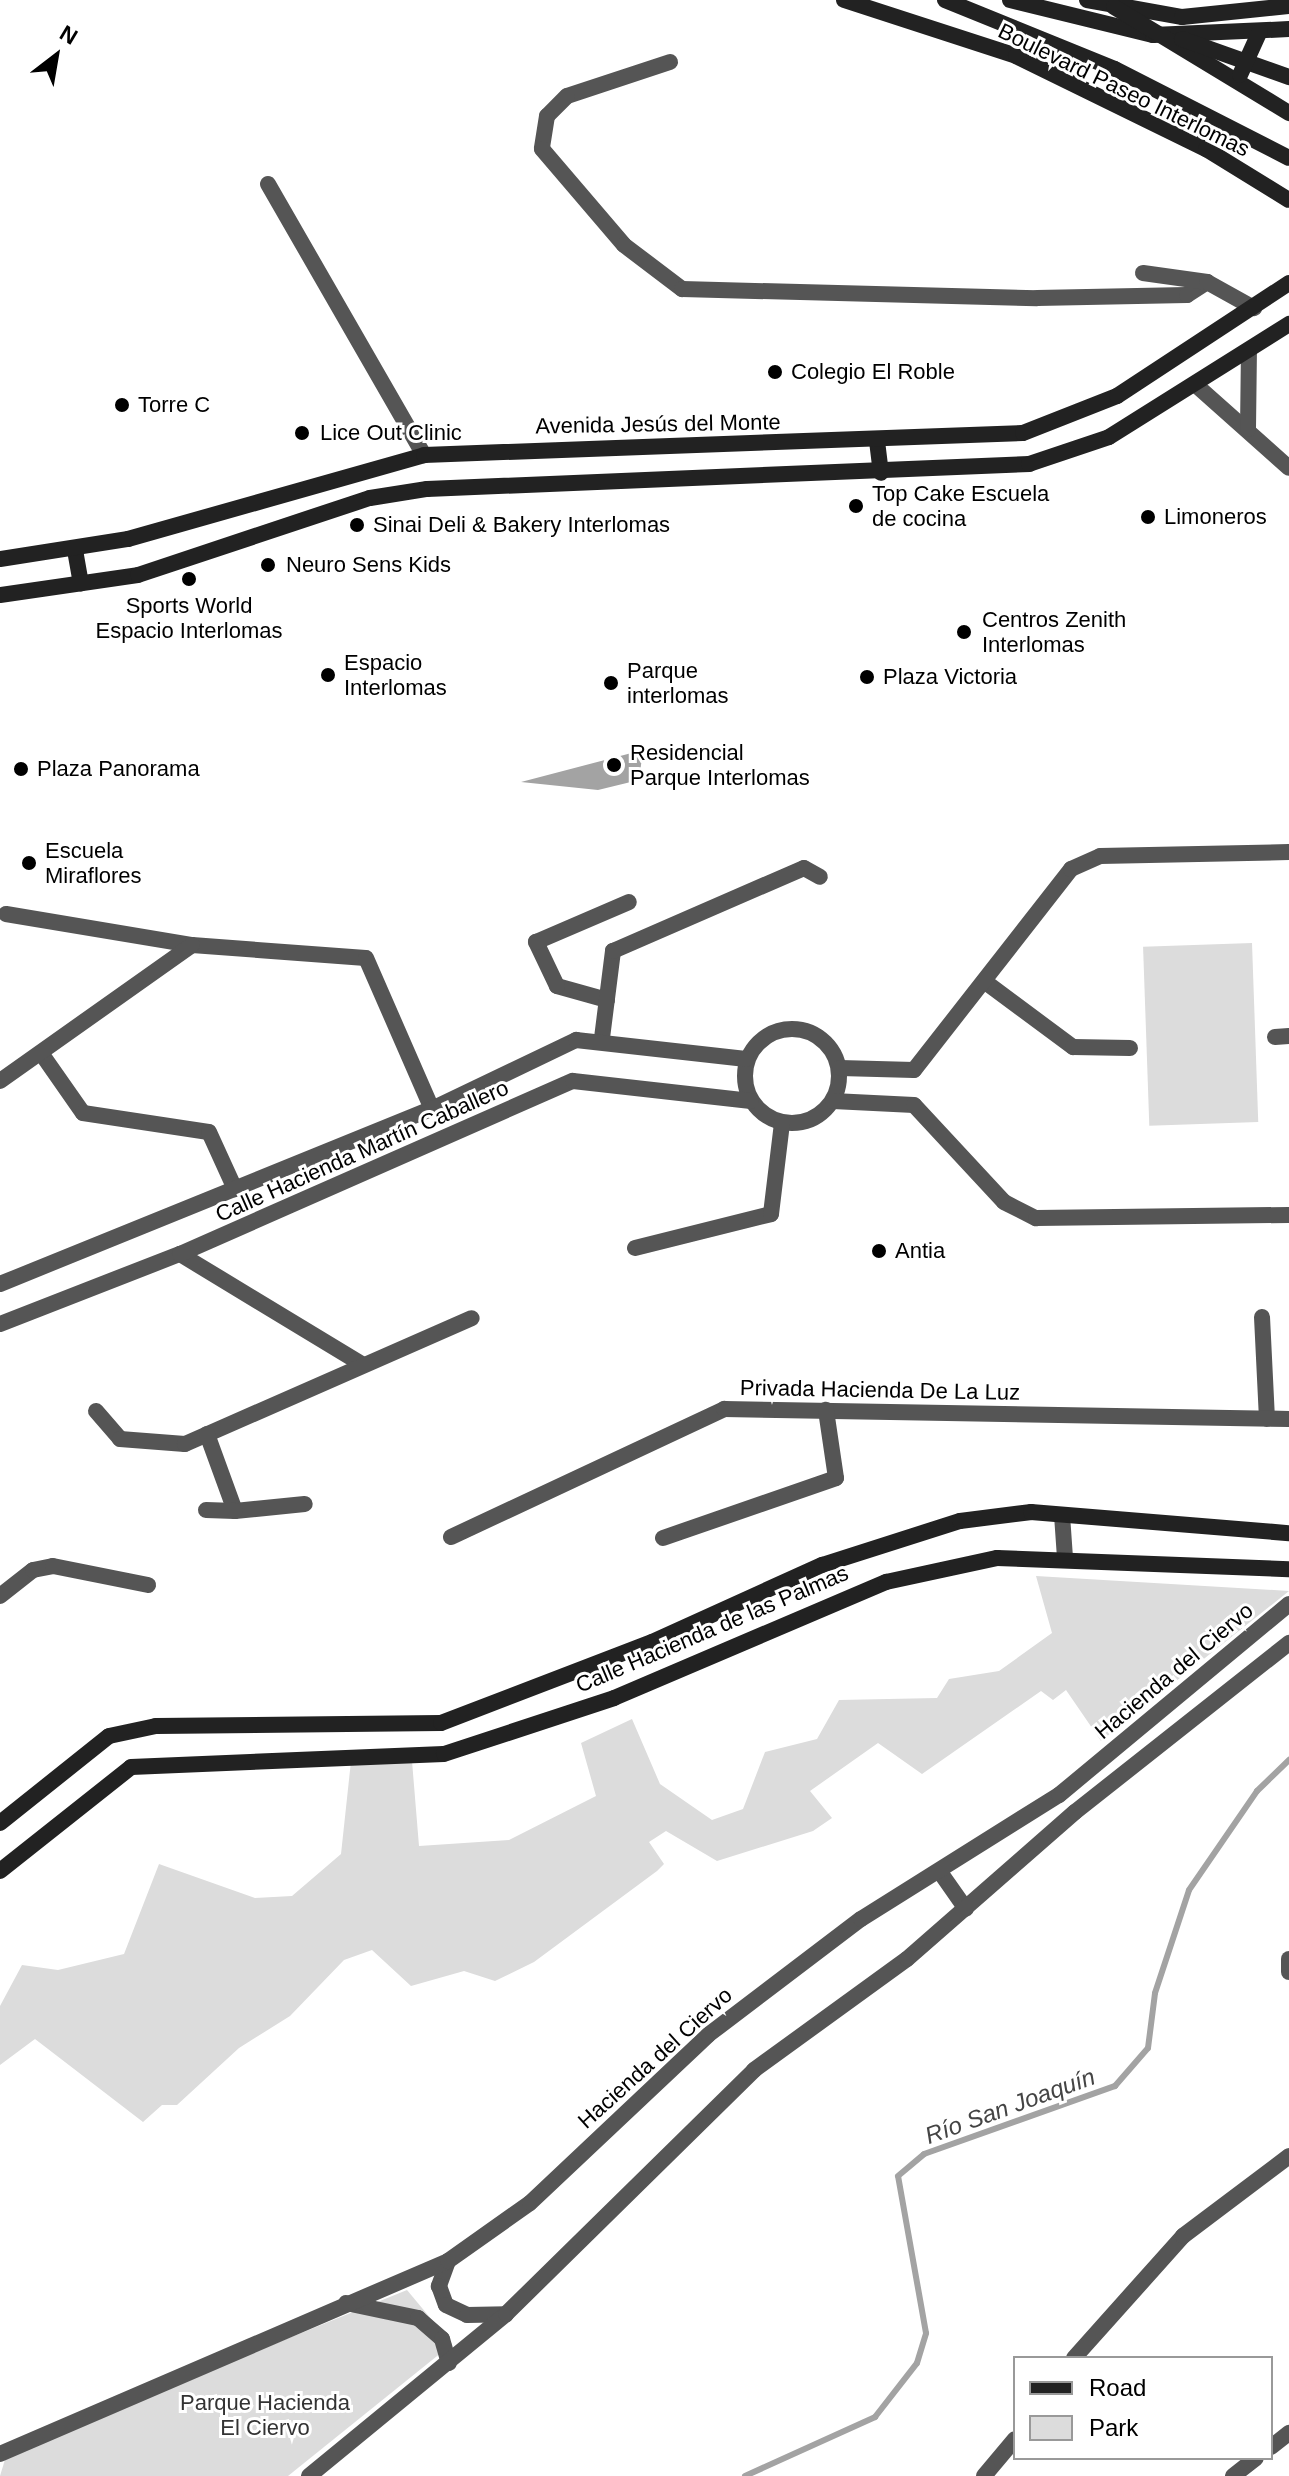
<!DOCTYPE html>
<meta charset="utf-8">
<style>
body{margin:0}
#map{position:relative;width:1289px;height:2476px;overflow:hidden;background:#fff;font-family:Arial,sans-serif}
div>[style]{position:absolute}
.green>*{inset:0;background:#dcdcdc;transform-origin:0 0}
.water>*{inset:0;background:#a3a3a3}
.stream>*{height:6px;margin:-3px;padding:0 3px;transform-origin:3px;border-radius:3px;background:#a3a3a3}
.minor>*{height:16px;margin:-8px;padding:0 8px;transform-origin:8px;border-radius:8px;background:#555}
.minor>.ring{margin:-8px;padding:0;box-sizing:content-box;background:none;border:16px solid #555;border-radius:50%}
.tertiary>*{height:16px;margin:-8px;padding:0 8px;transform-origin:8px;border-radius:8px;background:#555}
.secondary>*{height:16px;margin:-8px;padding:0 8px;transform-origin:8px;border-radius:8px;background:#222}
.dots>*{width:22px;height:22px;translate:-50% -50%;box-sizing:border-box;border:4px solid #fff;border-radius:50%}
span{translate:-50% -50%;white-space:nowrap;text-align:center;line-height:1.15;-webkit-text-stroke:6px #fff;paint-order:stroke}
.street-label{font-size:22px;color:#000}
.poi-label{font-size:22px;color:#000}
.left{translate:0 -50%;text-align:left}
.park-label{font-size:22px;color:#333}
.water-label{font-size:24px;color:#444;font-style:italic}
.legend{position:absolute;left:1013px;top:2356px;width:260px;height:104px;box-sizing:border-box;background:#fff;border:2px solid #999;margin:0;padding:10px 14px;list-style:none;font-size:24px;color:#000}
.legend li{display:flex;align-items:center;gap:16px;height:40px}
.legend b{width:40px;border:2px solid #999}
.north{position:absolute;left:16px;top:16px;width:80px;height:80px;-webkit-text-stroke:6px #fff;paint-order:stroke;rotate:31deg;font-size:22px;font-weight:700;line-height:32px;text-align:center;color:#000}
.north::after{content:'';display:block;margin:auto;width:28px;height:36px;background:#000;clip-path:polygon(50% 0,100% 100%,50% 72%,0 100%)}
</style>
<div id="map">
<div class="green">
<i style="left:1252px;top:943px;width:179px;height:109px;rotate:88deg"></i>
<i style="clip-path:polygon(1036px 1576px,1289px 1591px,1101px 1741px,1066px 1690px,1053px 1700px,1041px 1691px,922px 1774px,878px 1743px,810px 1791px,832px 1818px,813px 1831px,717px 1861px,666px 1831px,649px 1842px,664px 1864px,657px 1871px,534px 1962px,495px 1981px,464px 1971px,411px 1986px,372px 1950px,344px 1960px,290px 2016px,239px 2048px,177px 2105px,162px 2105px,143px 2122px,35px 2039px,0 2065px,0 2006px,22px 1965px,58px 1970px,124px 1954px,159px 1864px,255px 1898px,292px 1896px,341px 1854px,351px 1761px,412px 1761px,419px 1846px,509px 1840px,596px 1796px,581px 1743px,632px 1719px,660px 1784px,712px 1820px,743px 1809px,765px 1752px,817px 1739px,839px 1700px,937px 1698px,949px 1679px,999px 1671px,1052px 1633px)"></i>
<i style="clip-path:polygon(407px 2290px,452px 2344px,288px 2476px,0 2476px,7px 2453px)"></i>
</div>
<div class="water">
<i style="clip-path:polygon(643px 750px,639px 780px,598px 790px,521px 782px)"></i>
</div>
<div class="stream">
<i style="left:745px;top:2476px;width:143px;rotate:-24.4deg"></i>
<i style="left:875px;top:2417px;width:68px;rotate:-52.1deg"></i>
<i style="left:917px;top:2363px;width:31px;rotate:-73deg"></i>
<i style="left:926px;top:2333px;width:159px;rotate:-100.1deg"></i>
<i style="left:898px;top:2176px;width:34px;rotate:-40deg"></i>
<i style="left:924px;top:2154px;width:203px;rotate:-19.6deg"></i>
<i style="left:1115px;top:2086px;width:50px;rotate:-49deg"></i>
<i style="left:1148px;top:2048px;width:55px;rotate:-82.7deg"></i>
<i style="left:1155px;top:1993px;width:108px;rotate:-71.7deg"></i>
<i style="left:1189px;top:1890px;width:120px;rotate:-55.5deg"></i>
<i style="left:1257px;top:1791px;width:45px;rotate:-44.1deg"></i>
</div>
<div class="minor">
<i style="left:670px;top:62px;width:108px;rotate:161.7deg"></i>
<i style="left:567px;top:96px;width:28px;rotate:135deg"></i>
<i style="left:547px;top:116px;width:33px;rotate:99deg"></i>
<i style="left:542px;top:149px;width:126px;rotate:49.5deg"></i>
<i style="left:624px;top:245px;width:73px;rotate:37.2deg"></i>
<i style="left:682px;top:289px;width:355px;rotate:1.5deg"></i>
<i style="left:1037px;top:298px;width:150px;rotate:-1.1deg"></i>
<i style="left:1187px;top:295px;width:24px;rotate:-33deg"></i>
<i style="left:268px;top:184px;width:313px;rotate:60.1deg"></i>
<i style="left:1143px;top:273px;width:65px;rotate:8deg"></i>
<i style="left:1207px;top:282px;width:54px;rotate:29deg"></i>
<i style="left:1197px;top:386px;width:123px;rotate:41.7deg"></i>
<i style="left:1248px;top:429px;width:77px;rotate:-89.3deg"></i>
<i style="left:6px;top:914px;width:189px;rotate:9.5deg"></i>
<i style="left:192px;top:945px;width:174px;rotate:4.3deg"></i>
<i style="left:366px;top:958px;width:165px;rotate:66.4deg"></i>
<i style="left:984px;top:981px;width:111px;rotate:36.6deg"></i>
<i style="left:1073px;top:1047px;width:57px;rotate:1deg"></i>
<i style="left:607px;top:1000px;width:52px;rotate:-164.4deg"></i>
<i style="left:557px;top:986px;width:49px;rotate:-115.5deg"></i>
<i style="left:536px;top:942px;width:101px;rotate:-23.3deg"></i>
<i class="ring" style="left:745px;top:1029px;width:78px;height:78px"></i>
<i style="left:1275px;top:1037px;width:14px;rotate:-4deg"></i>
<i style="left:602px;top:1038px;width:88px;rotate:-82.8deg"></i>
<i style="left:613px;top:951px;width:208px;rotate:-23.5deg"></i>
<i style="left:804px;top:868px;width:18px;rotate:29deg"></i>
<i style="left:41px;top:1053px;width:73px;rotate:55deg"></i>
<i style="left:83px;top:1113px;width:127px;rotate:8.6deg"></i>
<i style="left:209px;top:1132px;width:63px;rotate:65.5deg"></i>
<i style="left:840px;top:1068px;width:74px;rotate:1.5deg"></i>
<i style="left:914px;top:1070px;width:255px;rotate:-52deg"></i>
<i style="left:1071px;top:869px;width:32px;rotate:-24deg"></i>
<i style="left:1100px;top:856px;width:189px;rotate:-1.2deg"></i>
<i style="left:0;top:1081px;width:235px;rotate:-35.3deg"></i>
<i style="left:833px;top:1101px;width:81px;rotate:2.8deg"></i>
<i style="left:914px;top:1105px;width:132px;rotate:47.1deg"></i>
<i style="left:1004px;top:1202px;width:36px;rotate:27deg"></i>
<i style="left:1036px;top:1218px;width:253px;rotate:-0.7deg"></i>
<i style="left:635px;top:1248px;width:140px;rotate:-14deg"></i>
<i style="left:771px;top:1214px;width:92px;rotate:-83.1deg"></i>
<i style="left:180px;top:1254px;width:214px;rotate:31.2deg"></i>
<i style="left:0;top:1284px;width:466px;rotate:-22.1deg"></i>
<i style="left:432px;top:1109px;width:160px;rotate:-25.6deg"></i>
<i style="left:576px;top:1040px;width:171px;rotate:6.4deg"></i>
<i style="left:1262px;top:1317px;width:102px;rotate:87.2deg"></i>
<i style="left:0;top:1324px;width:193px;rotate:-21.3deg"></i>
<i style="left:180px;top:1254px;width:429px;rotate:-23.8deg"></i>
<i style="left:573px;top:1081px;width:179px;rotate:6.4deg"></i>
<i style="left:96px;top:1411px;width:37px;rotate:49deg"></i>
<i style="left:120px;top:1439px;width:65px;rotate:4.4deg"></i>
<i style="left:185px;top:1444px;width:313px;rotate:-23.7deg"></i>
<i style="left:207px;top:1434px;width:82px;rotate:70deg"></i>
<i style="left:235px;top:1511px;width:70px;rotate:-5.7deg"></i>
<i style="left:206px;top:1510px;width:29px;rotate:2deg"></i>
<i style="left:451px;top:1537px;width:302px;rotate:-25.1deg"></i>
<i style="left:724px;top:1409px;width:565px;rotate:1.01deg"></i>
<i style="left:663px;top:1538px;width:183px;rotate:-19.1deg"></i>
<i style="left:836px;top:1478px;width:69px;rotate:-98.4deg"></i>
<i style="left:0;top:1596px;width:42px;rotate:-38.2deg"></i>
<i style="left:33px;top:1570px;width:20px;rotate:-11deg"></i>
<i style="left:53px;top:1566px;width:97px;rotate:11.3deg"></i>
<i style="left:1289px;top:1959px;width:13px;rotate:90deg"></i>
<i style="left:1074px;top:2358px;width:164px;rotate:-48.2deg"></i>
<i style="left:1183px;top:2236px;width:133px;rotate:-37deg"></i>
<i style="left:1271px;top:2447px;width:23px;rotate:-38deg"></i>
<i style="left:984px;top:2476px;width:48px;rotate:-50deg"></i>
<i style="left:1233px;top:2476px;width:29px;rotate:-38deg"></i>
</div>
<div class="tertiary">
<i style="left:1062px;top:1515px;width:43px;rotate:86deg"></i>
<i style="left:940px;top:1872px;width:45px;rotate:54.9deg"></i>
<i style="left:448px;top:2261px;width:27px;rotate:110deg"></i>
<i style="left:439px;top:2286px;width:20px;rotate:70deg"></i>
<i style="left:446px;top:2305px;width:23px;rotate:25deg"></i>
<i style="left:467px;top:2315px;width:39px;rotate:-1deg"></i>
<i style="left:346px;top:2303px;width:74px;rotate:11.8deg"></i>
<i style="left:418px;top:2318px;width:32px;rotate:41deg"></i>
<i style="left:442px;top:2339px;width:25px;rotate:74deg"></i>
<i style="left:0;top:2454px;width:488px;rotate:-23.3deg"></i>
<i style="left:448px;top:2261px;width:100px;rotate:-35.3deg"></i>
<i style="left:530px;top:2203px;width:245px;rotate:-43.3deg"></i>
<i style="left:708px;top:2035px;width:192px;rotate:-37.2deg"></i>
<i style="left:861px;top:1919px;width:234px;rotate:-32.1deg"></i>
<i style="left:1059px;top:1795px;width:299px;rotate:-39.7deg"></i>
<i style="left:309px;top:2476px;width:255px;rotate:-39.4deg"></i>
<i style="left:506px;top:2314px;width:348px;rotate:-44.5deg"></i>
<i style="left:754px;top:2070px;width:189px;rotate:-36deg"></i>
<i style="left:907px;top:1959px;width:223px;rotate:-41.2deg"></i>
<i style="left:1075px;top:1812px;width:273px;rotate:-38.3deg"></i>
</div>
<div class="secondary">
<i style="left:844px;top:0;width:181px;rotate:18deg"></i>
<i style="left:1016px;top:56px;width:212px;rotate:26.1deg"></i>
<i style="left:1206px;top:149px;width:97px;rotate:31.6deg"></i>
<i style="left:945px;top:0;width:183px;rotate:22.1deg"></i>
<i style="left:1115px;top:69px;width:195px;rotate:27.1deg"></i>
<i style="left:1010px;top:0;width:147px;rotate:13.8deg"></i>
<i style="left:1153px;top:35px;width:136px;rotate:-2.5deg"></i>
<i style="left:1087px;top:0;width:97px;rotate:10.1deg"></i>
<i style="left:1182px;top:17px;width:108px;rotate:-5.9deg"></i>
<i style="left:1114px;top:7px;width:205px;rotate:31.2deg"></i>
<i style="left:1182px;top:39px;width:114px;rotate:19.6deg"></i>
<i style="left:1240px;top:75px;width:48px;rotate:-65.6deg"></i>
<i style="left:877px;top:441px;width:32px;rotate:83deg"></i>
<i style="left:75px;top:550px;width:34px;rotate:80deg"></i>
<i style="left:0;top:559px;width:130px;rotate:-8.9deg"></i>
<i style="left:128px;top:539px;width:308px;rotate:-15.8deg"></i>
<i style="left:424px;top:455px;width:599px;rotate:-2.1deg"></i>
<i style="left:1023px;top:433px;width:101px;rotate:-21.5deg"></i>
<i style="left:1117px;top:396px;width:206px;rotate:-33.3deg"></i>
<i style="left:0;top:595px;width:139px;rotate:-8.2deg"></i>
<i style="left:138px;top:575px;width:244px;rotate:-18.4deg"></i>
<i style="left:370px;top:498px;width:58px;rotate:-9deg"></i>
<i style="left:427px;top:489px;width:603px;rotate:-2.38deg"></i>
<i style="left:1029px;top:464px;width:84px;rotate:-18.6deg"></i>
<i style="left:1109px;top:437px;width:213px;rotate:-32.1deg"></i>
<i style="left:0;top:1823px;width:139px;rotate:-38.6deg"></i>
<i style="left:109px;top:1736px;width:48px;rotate:-12deg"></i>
<i style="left:156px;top:1726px;width:285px;rotate:-0.6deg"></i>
<i style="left:441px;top:1723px;width:226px;rotate:-21deg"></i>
<i style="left:652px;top:1642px;width:187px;rotate:-24.4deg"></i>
<i style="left:822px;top:1565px;width:145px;rotate:-17.7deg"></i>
<i style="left:960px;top:1521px;width:72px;rotate:-7.2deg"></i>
<i style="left:1031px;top:1512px;width:259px;rotate:4.7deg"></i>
<i style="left:0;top:1871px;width:167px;rotate:-38.4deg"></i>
<i style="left:131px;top:1767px;width:313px;rotate:-2.4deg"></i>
<i style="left:444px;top:1754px;width:179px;rotate:-18.2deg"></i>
<i style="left:614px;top:1698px;width:296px;rotate:-23.1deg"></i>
<i style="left:886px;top:1582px;width:114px;rotate:-12.2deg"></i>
<i style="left:997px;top:1558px;width:292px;rotate:2.2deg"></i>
</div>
<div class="dots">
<i style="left:775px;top:372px;background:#000"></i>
<i style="left:122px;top:405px;background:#000"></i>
<i style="left:302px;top:433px;background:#000"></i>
<i style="left:856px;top:506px;background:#000"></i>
<i style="left:1148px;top:517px;background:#000"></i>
<i style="left:357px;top:525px;background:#000"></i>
<i style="left:268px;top:565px;background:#000"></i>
<i style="left:189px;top:579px;background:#000"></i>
<i style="left:964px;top:632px;background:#000"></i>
<i style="left:328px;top:675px;background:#000"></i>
<i style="left:867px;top:677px;background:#000"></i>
<i style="left:611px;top:683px;background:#000"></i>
<i style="left:614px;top:765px;background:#000"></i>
<i style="left:21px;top:769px;background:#000"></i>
<i style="left:29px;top:863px;background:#000"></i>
<i style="left:879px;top:1251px;background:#000"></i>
</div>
<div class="street-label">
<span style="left:1124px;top:90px;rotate:26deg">Boulevard Paseo Interlomas</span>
<span style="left:658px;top:424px;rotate:-1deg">Avenida Jesús del Monte</span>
<span style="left:362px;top:1151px;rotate:-24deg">Calle Hacienda Martín Caballero</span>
<span style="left:880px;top:1390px;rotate:1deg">Privada Hacienda De La Luz</span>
<span style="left:712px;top:1629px;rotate:-23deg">Calle Hacienda de las Palmas</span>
<span style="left:1174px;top:1671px;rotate:-40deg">Hacienda del Ciervo</span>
<span style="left:655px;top:2058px;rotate:-42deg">Hacienda del Ciervo</span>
</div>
<div class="poi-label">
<span class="left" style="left:791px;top:372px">Colegio El Roble</span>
<span class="left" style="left:138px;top:405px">Torre C</span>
<span class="left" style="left:320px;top:433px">Lice Out Clinic</span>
<span class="left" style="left:872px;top:506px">Top Cake Escuela<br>de cocina</span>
<span class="left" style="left:1164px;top:517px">Limoneros</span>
<span class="left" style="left:373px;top:525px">Sinai Deli &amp; Bakery Interlomas</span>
<span class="left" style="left:286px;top:565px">Neuro Sens Kids</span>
<span style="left:189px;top:618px">Sports World<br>Espacio Interlomas</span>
<span class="left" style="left:982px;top:632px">Centros Zenith<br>Interlomas</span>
<span class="left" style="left:344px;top:675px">Espacio<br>Interlomas</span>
<span class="left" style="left:627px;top:683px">Parque<br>interlomas</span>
<span class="left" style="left:883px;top:677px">Plaza Victoria</span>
<span class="left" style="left:630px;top:765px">Residencial<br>Parque Interlomas</span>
<span class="left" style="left:37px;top:769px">Plaza Panorama</span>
<span class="left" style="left:45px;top:863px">Escuela<br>Miraflores</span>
<span class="left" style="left:895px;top:1251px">Antia</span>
</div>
<div class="park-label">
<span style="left:265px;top:2415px">Parque Hacienda<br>El Ciervo</span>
</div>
<div class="water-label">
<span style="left:1010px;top:2106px;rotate:-20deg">Río San Joaquín</span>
</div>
<ul class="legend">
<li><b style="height:10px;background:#222"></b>Road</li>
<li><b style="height:22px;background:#dcdcdc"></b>Park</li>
</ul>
<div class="north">N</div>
</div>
